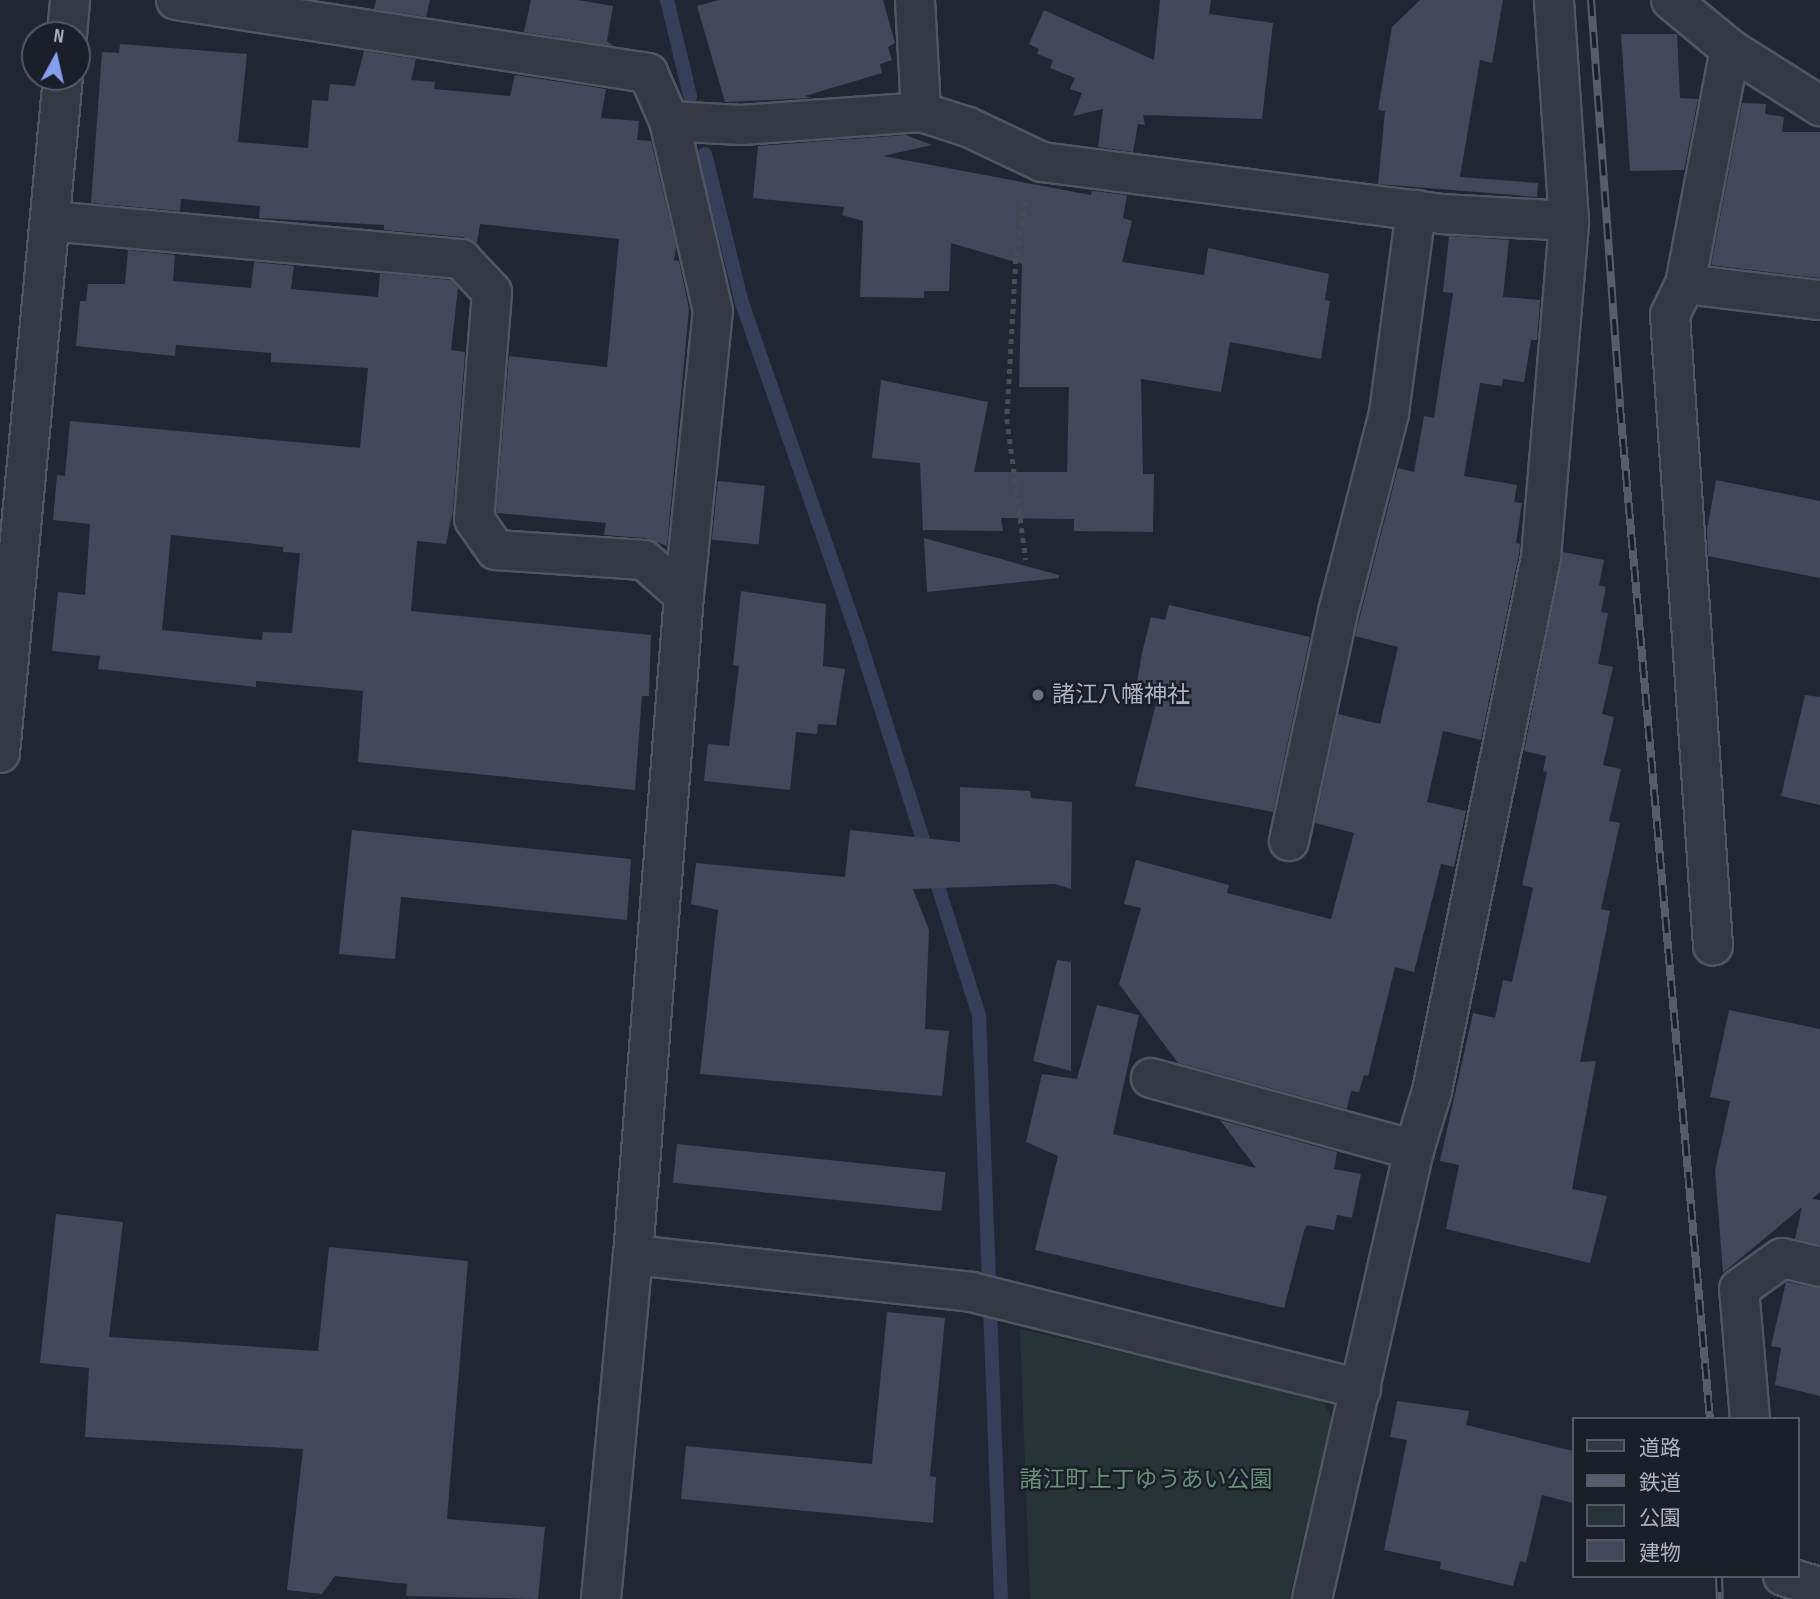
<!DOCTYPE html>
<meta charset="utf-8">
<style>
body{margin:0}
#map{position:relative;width:1820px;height:1599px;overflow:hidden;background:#212634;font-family:"Sofia Sans Condensed","Noto Sans JP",sans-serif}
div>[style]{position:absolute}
.green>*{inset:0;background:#263438}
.stream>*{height:14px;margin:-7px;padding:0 7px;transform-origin:7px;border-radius:7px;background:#363f5a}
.building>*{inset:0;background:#424859;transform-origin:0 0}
.path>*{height:4.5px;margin-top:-2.25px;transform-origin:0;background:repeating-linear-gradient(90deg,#424f55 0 5px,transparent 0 10px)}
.roads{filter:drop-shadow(2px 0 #515563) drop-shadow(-2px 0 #515563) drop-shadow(0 2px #515563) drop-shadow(0 -2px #515563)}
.minor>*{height:38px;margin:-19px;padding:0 19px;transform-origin:19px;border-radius:19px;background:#343845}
.rail>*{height:8px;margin-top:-4px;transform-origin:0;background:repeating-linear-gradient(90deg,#1a1e29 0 16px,#565c6c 0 32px);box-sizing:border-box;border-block:2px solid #565c6c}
.dots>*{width:19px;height:19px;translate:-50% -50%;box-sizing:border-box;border:4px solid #1a1e29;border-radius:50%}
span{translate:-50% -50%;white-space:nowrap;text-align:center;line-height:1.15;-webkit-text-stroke:5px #1a1e29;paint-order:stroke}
.poi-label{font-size:23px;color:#aeb2c2}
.left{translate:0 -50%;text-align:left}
.park-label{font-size:23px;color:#689077}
.legend{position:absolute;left:1572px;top:1417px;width:228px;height:161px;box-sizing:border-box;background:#1a1e29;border:2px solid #555966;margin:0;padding:9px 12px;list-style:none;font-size:21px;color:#aeb2c2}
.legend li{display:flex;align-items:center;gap:14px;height:35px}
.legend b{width:35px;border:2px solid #555966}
.north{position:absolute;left:21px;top:21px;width:70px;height:70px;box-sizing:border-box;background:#1a1e29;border:2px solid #555966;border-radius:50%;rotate:8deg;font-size:19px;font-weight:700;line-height:28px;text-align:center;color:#aeb2c2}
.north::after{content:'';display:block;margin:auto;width:24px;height:32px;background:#879eee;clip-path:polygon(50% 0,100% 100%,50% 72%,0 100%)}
</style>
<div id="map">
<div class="green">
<i style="clip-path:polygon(1020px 1329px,1320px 1397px,1332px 1418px,1289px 1599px,1030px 1599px)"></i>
</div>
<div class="stream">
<i style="left:667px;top:0;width:99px;rotate:76.5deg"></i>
<i style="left:705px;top:154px;width:154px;rotate:76.1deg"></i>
<i style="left:742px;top:303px;width:353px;rotate:70.8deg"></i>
<i style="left:858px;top:636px;width:399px;rotate:72.3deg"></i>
<i style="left:979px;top:1016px;width:583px;rotate:87.84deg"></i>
</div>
<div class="building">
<i style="clip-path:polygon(376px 0,430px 0,426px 17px,374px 9px)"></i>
<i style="clip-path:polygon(531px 0,578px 0,613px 6px,607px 41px,614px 46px,524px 32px)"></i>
<i style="clip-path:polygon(719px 0,883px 0,895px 43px,888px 47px,892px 60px,880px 64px,882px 73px,805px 96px,811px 98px,725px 102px,697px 6px)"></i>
<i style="clip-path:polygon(1160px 0,1211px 0,1209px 14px,1273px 23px,1262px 119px,1143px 115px,1145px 125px,1138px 124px,1133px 152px,1098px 147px,1103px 109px,1073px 116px,1082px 93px,1070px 89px,1075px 78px,1050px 68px,1053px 60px,1037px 54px,1039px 49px,1029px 44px,1044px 10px,1154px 60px)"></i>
<i style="clip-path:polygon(1420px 0,1503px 0,1492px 63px,1480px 60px,1460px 177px,1538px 183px,1537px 197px,1378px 184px,1385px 111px,1378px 110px,1392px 27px)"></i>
<i style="clip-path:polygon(1621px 34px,1677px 34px,1680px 98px,1698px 99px,1684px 170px,1630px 171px)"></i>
<i style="clip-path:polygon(120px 44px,247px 54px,238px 142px,308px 148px,312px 100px,328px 101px,330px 84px,355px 86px,364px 51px,416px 59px,411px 80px,435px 82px,434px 89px,510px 96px,515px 75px,606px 89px,601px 118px,639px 121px,637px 140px,651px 141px,676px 246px,674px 260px,679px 261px,689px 309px,667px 546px,645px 538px,604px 535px,606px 523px,496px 513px,509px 356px,607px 367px,619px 239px,480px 224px,477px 243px,463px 237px,384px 230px,384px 225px,259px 218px,260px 206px,181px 199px,180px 211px,91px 203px,102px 52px,119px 53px)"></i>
<i style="clip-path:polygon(1742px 103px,1766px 104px,1765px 114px,1784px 117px,1782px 132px,1820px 132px,1820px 278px,1711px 265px)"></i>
<i style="clip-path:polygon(906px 135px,932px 145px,883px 156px,1091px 195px,1092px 191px,1127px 195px,1123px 218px,1132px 221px,1122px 262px,1204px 275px,1208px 248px,1329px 274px,1325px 300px,1330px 301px,1321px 359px,1230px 342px,1221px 392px,1141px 379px,1143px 474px,1154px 474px,1153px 532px,1074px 531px,1074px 519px,1001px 518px,1003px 531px,923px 530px,920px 463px,872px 458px,881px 380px,988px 402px,974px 472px,1067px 472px,1069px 387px,1019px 387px,1022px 264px,951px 243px,949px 291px,924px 291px,924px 298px,860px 297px,863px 221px,842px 215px,844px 207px,753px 198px,758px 146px)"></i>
<i style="clip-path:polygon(1449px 236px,1509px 240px,1503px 297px,1540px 300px,1537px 340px,1531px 340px,1524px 382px,1503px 379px,1502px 386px,1480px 383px,1464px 476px,1517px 485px,1514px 502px,1522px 503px,1516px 543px,1520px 544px,1519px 554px,1481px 740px,1443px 731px,1427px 802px,1466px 811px,1454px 867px,1441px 864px,1414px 972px,1395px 967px,1368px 1076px,1364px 1075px,1359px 1092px,1351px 1091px,1347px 1109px,1178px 1063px,1119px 984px,1141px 908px,1124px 904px,1136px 860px,1229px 885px,1227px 893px,1331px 919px,1354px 833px,1315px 823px,1338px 714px,1380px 724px,1398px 647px,1355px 636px,1398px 468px,1414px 472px,1424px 416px,1434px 418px,1453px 293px,1443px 292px)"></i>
<i style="clip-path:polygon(evenodd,128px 250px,175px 255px,173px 281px,251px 288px,254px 262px,294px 266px,291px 289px,378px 297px,380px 273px,451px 280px,458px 288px,451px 350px,465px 352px,453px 510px,446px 544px,417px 541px,411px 611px,651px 635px,649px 696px,642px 696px,635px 790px,358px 762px,363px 691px,256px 681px,256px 687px,98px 669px,100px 656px,52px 651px,58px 592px,85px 595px,90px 524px,53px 520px,57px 475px,65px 476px,70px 421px,360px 448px,368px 368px,271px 362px,271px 353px,176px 345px,175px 356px,76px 346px,80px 301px,86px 301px,88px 284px,125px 284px,128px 250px,171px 535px,283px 547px,283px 552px,300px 553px,292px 633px,263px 632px,262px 640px,162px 630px,171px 535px)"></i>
<i style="clip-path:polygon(1716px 480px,1820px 501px,1820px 578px,1708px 556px,1707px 530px)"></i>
<i style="left:718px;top:481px;width:47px;height:59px;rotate:6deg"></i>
<i style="clip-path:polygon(924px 538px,1059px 575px,1059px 578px,927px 592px)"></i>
<i style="clip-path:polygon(1563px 552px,1604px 560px,1599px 585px,1606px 587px,1601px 612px,1608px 613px,1598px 664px,1613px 667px,1602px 714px,1614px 717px,1603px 765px,1621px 769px,1609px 821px,1620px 823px,1601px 909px,1610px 911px,1580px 1062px,1596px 1061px,1572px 1189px,1607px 1196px,1590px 1263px,1446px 1229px,1459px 1165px,1440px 1161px,1473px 1013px,1495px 1018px,1503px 980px,1512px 982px,1533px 888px,1522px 885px,1547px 772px,1543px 771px,1546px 756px,1524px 751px)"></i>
<i style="clip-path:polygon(741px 591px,826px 604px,823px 666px,845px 669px,836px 725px,818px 724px,817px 734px,796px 732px,790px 790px,704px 781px,708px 744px,729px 746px,739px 666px,733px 665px)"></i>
<i style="clip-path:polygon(1169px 605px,1310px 637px,1273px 812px,1135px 786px,1157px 700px,1135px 695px,1142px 653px,1151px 617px,1165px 620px)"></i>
<i style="clip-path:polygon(1805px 695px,1820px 697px,1820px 805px,1781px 796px)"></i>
<i style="clip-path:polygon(960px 787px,1030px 791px,1031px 798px,1072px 802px,1071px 889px,1055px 884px,913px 889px,929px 930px,925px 1029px,949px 1031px,942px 1096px,700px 1074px,718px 910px,691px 904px,696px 863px,845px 877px,850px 830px,960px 842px)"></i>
<i style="clip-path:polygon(352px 830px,631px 859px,627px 920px,401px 897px,395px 959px,339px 954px)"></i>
<i style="clip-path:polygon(1057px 960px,1071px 962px,1071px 1071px,1033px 1061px)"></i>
<i style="clip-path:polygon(1097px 1005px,1139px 1015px,1113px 1134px,1256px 1168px,1220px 1120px,1337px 1152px,1334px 1169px,1361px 1174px,1352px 1218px,1337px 1215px,1334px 1230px,1307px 1225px,1304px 1231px,1284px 1308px,1035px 1250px,1058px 1156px,1026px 1142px,1042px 1074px,1077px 1079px)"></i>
<i style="clip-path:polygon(1729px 1010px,1820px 1029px,1820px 1192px,1812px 1199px,1820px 1200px,1820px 1245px,1795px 1239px,1802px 1207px,1723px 1273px,1715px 1170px,1730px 1101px,1710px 1097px)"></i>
<i style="left:677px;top:1144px;width:270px;height:39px;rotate:6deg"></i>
<i style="clip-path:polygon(56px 1214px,123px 1222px,109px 1337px,318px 1351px,329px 1247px,468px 1261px,447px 1519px,545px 1527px,538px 1599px,406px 1596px,407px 1584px,335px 1576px,322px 1594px,287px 1590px,303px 1449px,85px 1437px,89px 1368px,40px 1363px)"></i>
<i style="clip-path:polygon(1786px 1282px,1820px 1288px,1820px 1396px,1775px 1385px,1781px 1348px,1771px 1346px)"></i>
<i style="clip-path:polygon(887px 1312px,945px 1318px,930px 1476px,936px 1477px,933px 1523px,681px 1499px,686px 1446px,872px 1464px)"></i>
<i style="clip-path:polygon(1397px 1401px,1469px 1411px,1466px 1425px,1573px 1451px,1573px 1503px,1542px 1495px,1526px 1563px,1520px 1561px,1513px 1586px,1440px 1569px,1441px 1562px,1384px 1550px,1407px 1440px,1390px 1437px)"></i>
</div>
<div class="path">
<i style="left:1026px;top:201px;width:59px;rotate:99.8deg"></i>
<i style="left:1016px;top:259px;width:160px;rotate:93.2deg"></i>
<i style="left:1007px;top:419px;width:142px;rotate:82.3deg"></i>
</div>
<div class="roads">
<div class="minor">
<i style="left:176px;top:0;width:478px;rotate:8.8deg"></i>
<i style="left:648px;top:73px;width:52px;rotate:66.4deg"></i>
<i style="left:669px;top:121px;width:72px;rotate:3.2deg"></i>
<i style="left:741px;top:125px;width:180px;rotate:-4.1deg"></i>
<i style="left:921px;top:112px;width:49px;rotate:17.7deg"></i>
<i style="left:968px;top:127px;width:82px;rotate:25.3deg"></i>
<i style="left:1042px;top:162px;width:402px;rotate:7.4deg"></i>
<i style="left:1441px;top:214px;width:128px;rotate:3.1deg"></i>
<i style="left:915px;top:0;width:112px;rotate:86.9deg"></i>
<i style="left:1671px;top:0;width:77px;rotate:39.7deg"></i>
<i style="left:1730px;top:49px;width:107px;rotate:32.3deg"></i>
<i style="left:67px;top:35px;width:35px;rotate:-85deg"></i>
<i style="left:1730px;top:49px;width:239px;rotate:100.8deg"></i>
<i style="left:1685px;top:284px;width:136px;rotate:6.8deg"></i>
<i style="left:50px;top:221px;width:413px;rotate:5.3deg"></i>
<i style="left:461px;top:259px;width:45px;rotate:46.8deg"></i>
<i style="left:492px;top:292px;width:228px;rotate:94.5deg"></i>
<i style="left:474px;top:519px;width:38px;rotate:55deg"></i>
<i style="left:496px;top:550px;width:148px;rotate:3.9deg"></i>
<i style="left:644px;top:560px;width:53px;rotate:41.2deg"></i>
<i style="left:1685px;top:284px;width:34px;rotate:116deg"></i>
<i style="left:1670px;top:315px;width:632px;rotate:86.1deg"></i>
<i style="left:0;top:753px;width:679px;rotate:-84.68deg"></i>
<i style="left:1289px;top:841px;width:234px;rotate:-77.9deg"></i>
<i style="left:1338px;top:612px;width:205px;rotate:-75.6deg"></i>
<i style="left:1389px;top:413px;width:205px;rotate:-82.4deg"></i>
<i style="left:1151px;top:1078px;width:273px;rotate:15.3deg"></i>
<i style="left:633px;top:1255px;width:340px;rotate:6.2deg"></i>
<i style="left:971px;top:1292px;width:402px;rotate:14deg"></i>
<i style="left:1750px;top:1419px;width:130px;rotate:-94.8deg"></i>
<i style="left:1739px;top:1289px;width:53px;rotate:-35.8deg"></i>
<i style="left:1782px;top:1258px;width:39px;rotate:13deg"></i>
<i style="left:1783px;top:1576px;width:39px;rotate:17deg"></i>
<i style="left:601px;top:1599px;width:345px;rotate:-84.7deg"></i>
<i style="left:633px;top:1255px;width:662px;rotate:-85.58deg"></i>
<i style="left:684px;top:595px;width:285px;rotate:-84.2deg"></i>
<i style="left:713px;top:311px;width:195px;rotate:-103deg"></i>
<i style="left:1312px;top:1599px;width:460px;rotate:-77.2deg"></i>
<i style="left:1414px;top:1150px;width:62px;rotate:-73deg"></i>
<i style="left:1432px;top:1091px;width:545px;rotate:-78.46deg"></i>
<i style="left:1541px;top:557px;width:337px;rotate:-85.2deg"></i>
<i style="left:1569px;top:221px;width:222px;rotate:-93.9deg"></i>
</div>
</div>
<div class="rail">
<i style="left:1591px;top:0;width:408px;rotate:85.9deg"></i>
<i style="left:1620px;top:407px;width:1016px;rotate:84.92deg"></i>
<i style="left:1719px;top:1576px;width:23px;rotate:88deg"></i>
</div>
<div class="dots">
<i style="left:1038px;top:695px;background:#6b7280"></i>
</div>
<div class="poi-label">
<span class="left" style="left:1052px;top:695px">諸江八幡神社</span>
</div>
<div class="park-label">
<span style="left:1146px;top:1480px">諸江町上丁ゆうあい公園</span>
</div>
<ul class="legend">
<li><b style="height:9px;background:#343845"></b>道路</li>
<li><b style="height:9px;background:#565c6c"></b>鉄道</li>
<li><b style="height:19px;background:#263438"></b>公園</li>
<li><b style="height:19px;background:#424859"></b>建物</li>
</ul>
<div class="north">N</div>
</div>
